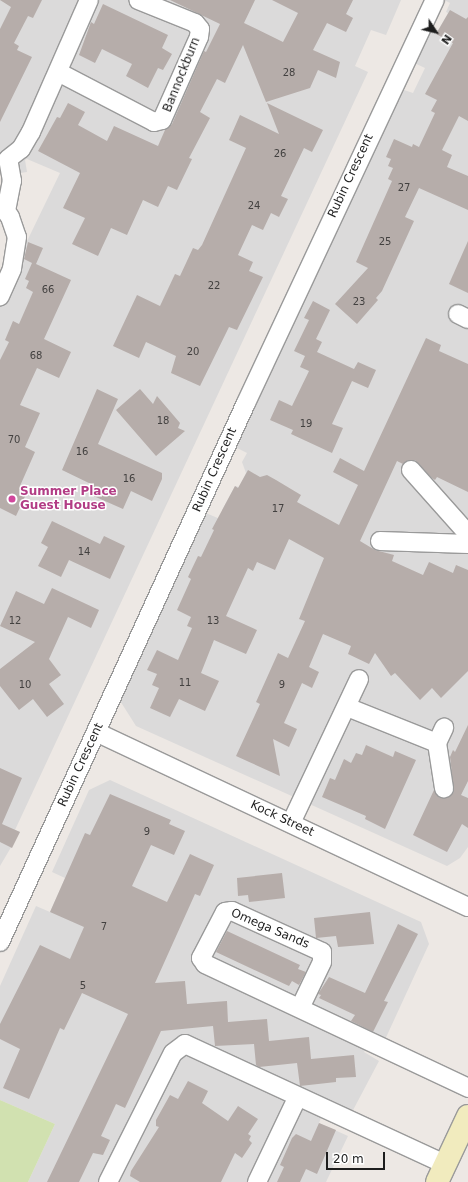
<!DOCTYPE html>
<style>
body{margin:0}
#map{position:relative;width:468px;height:1182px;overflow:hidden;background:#ede8e4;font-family:"DejaVu Sans",sans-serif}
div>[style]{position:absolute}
.residential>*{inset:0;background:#dbdada}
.grass>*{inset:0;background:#d1e1b0}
.building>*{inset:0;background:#b6adaa}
.roads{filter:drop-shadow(1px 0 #9a9a9a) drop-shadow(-1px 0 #9a9a9a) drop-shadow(0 1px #9a9a9a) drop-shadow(0 -1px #9a9a9a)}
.minor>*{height:18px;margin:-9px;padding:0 9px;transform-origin:9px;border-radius:9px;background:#fff}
.secondary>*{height:22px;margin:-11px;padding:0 11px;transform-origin:11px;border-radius:11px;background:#f1ebbe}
.dots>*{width:11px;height:11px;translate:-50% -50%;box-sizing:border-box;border:2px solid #fff;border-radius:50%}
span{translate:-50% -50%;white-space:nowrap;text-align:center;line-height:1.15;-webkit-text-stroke:3px #fff;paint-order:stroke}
.number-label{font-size:10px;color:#434140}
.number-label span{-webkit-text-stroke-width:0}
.street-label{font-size:12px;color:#1d1d1d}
.hotel-label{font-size:12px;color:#b23c85;font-weight:700}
.left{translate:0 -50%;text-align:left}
.north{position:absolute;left:416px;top:12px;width:40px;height:40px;-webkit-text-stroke:3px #fff;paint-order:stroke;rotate:125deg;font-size:11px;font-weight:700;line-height:16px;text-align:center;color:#1d1d1d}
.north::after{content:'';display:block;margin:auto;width:14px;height:18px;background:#1d1d1d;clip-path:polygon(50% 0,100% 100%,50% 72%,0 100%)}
.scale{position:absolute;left:326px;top:1152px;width:59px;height:18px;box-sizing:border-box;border:2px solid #1d1d1d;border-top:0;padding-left:5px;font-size:12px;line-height:14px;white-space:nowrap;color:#1d1d1d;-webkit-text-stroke:3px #fff;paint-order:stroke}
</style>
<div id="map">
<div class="residential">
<i style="clip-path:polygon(0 0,401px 0,386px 35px,371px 30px,355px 66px,368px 72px,15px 830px,20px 832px,0 866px,0 297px,60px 173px,27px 159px,25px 160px,27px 172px,14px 174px,0 161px)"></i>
<i style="clip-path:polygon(444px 0,468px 0,468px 847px,460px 858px,447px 866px,136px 726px,117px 696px,201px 511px,220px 519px,224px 512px,222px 510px,235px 486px,239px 487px,246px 473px,242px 462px,247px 453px,233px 446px,394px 93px,404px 90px,413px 93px,425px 68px,410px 61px,425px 28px,437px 32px,448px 13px,446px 12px,450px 3px)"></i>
<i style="clip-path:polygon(110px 780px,421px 922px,429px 944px,383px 1044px,370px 1039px,364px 1052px,379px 1061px,351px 1114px,327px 1103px,319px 1123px,348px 1136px,326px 1182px,28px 1182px,55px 1124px,0 1100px,0 986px,36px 906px,50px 912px,65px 878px,52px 872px,89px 790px)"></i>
</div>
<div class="grass">
<i style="clip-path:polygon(0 1100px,55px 1124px,28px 1182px,0 1182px)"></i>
</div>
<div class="building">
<i style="clip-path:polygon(0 0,42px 0,33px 18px,28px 16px,14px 43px,19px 46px,17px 50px,32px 57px,0 122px,0 29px,11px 7px)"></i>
<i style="clip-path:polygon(170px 0,255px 0,244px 23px,283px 42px,298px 13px,272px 0,353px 0,346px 14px,353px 18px,346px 32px,327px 23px,313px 50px,340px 62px,336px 78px,318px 70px,310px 88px,266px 102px,243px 45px,225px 83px,217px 79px,200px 112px,210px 118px,189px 158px,192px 159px,177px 190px,168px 186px,158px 207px,143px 200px,127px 235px,111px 228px,98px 256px,72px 244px,85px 218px,63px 208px,80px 173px,38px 151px,57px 117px,60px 118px,68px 103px,85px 112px,78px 125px,107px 141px,114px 126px,158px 146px,165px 130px,172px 124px,204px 51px,206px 52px,220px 24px)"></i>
<i style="clip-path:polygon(103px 4px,168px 35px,162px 48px,172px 54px,163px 70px,158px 68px,148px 88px,126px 76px,132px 64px,102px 49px,95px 63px,79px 55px,91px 22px,94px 24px)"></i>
<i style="clip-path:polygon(450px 10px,466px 19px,468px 17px,468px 121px,459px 116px,442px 150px,452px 155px,447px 167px,468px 176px,468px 210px,419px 188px,405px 217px,414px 221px,382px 291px,376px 298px,378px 300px,357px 324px,335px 304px,368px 268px,356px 262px,392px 181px,388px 179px,393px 168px,388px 166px,391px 159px,386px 157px,394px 139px,412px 147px,413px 144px,419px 147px,435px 113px,431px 111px,437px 100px,425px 94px,453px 43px,436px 34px)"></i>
<i style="clip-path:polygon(267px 103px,323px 130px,312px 152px,304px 148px,281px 196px,288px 199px,279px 217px,271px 213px,263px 230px,252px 225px,238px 255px,253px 262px,249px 271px,263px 277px,237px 330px,229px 327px,200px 386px,171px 373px,176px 356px,146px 342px,139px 358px,113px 346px,137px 295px,160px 306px,175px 274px,180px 276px,193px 248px,198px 250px,202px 245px,246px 148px,229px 140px,240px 115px,279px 134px)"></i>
<i style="clip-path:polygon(468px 241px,468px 293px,449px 284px)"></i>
<i style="clip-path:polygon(28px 242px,43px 248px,36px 264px,71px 280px,44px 339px,71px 352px,59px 378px,37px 368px,20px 405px,40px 413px,25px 447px,35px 452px,20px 486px,28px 490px,16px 516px,0 508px,0 360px,9px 342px,5px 340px,13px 321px,19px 324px,33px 292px,26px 288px,29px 281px,25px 279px,32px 263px,24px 259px)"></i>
<i style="clip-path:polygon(313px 301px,330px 310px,316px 339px,322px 342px,317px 352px,354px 369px,358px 362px,376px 370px,368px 388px,352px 381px,332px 424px,343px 428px,332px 453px,291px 434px,293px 430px,270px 420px,279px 400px,292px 406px,309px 371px,300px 367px,305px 356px,294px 351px,309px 320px,304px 318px)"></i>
<i style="clip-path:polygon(426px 338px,441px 345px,439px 351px,468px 364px,468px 492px,437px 477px,435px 480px,432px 478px,415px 460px,408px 460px,403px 464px,397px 461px,360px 541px,375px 550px,394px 555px,392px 561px,423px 575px,429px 562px,453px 573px,456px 565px,468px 570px,468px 671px,441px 698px,432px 688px,420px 700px,395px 673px,391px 676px,375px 653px,369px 664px,348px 654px,351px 646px,323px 634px,309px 667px,319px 672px,312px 688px,302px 683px,284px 723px,297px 729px,289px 747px,273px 739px,280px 776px,236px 756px,260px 704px,256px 702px,278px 653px,288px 658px,305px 621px,299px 619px,324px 558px,289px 539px,275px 570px,257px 562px,253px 571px,248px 568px,226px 616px,257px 630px,246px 654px,214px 640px,201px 673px,219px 681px,205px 711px,179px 699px,170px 717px,150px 708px,159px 688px,152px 685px,157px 674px,147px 670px,157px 650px,178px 660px,192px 628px,187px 626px,191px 617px,177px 610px,191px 579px,188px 577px,198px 556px,201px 557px,214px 530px,212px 529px,235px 486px,238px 488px,248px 470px,260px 477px,267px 475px,276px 480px,301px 495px,297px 502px,339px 525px,358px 485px,333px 472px,340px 458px,364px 471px)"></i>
<i style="clip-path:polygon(97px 389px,118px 399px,98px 444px,162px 473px,162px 479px,152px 501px,131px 491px,123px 509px,89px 494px,93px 485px,62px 470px)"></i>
<i style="clip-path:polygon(140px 389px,153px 404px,157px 396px,180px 423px,178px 428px,185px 431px,156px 456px,116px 410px)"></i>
<i style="clip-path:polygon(52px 521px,100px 544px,104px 536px,125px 546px,110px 579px,69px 560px,61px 577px,38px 566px,48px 547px,41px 543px)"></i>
<i style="clip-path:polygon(52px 588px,99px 610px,91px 628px,68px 617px,49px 659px,61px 675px,49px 684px,64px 704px,47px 717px,33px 699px,19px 710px,0 686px,0 669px,35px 642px,0 626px,16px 591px,44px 604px)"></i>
<i style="clip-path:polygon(468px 725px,468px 781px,461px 795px,468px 798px,468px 828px,462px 824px,447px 852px,413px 835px,434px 790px,440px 798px,445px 798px,454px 792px,450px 757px,453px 750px,455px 752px)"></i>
<i style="clip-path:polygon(366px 745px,393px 757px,395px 751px,416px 760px,385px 829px,365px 819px,366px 816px,322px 797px,330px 778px,335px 780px,344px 759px,351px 763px,356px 753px,362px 755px)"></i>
<i style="clip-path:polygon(0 768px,22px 778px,2px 824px,20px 832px,12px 848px,0 842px)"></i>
<i style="clip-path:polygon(110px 794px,171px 820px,169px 824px,185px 831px,174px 855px,151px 845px,132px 886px,167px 902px,190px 854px,214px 865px,200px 896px,195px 894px,155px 983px,185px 981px,187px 1004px,227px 1001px,228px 1022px,267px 1019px,269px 1041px,309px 1037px,311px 1059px,354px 1055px,356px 1077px,336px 1078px,336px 1082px,300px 1086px,297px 1063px,259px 1067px,256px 1065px,254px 1044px,215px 1046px,213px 1026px,161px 1031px,125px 1108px,116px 1104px,101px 1136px,110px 1140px,103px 1155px,93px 1153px,79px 1182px,47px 1182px,128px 1014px,82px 993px,64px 1030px,60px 1028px,29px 1099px,3px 1088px,20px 1049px,0 1039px,0 1024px,40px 945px,70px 959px,84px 927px,50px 912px,85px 833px,90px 835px)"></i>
<i style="clip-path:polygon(282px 873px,285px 898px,249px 902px,248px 895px,238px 896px,237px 878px)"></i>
<i style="clip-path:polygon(370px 912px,374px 944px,338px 947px,336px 936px,316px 938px,314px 918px)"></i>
<i style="clip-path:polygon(398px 924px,418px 934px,384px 1001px,388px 1002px,373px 1032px,351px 1021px,355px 1015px,319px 998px,321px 995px,318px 994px,329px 977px,365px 993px)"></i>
<i style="clip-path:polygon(227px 931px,300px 965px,298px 969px,306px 972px,299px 985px,292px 981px,289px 986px,216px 952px)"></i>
<i style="clip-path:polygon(188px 1081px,208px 1091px,202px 1103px,228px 1121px,238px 1106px,258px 1119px,248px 1134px,251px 1136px,249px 1140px,252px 1143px,242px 1158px,235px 1153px,221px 1182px,140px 1182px,130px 1176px,131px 1171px,159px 1127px,156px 1126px,156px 1120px,170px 1095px,178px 1099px)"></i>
<i style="clip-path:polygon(319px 1123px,336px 1130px,317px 1174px,306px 1169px,300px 1182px,277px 1182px,284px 1167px,280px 1165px,292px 1138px,296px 1134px,311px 1141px)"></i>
</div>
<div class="roads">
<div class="minor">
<i style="left:58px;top:72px;width:108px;rotate:27.5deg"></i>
<i style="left:154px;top:122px;width:8px;rotate:-14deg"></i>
<i style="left:162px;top:120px;width:91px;rotate:-66deg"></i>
<i style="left:199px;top:37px;width:8px;rotate:-83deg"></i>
<i style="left:200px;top:29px;width:8px;rotate:-130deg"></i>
<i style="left:195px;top:23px;width:61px;rotate:-158deg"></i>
<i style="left:0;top:204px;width:16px;rotate:52deg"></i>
<i style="left:10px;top:217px;width:21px;rotate:71deg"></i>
<i style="left:17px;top:237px;width:32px;rotate:99deg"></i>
<i style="left:12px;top:269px;width:30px;rotate:114deg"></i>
<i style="left:6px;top:211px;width:31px;rotate:-79deg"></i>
<i style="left:12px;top:181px;width:22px;rotate:-100deg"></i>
<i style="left:8px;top:159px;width:16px;rotate:-38deg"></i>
<i style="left:21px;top:149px;width:20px;rotate:-60deg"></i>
<i style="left:31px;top:132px;width:144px;rotate:-66.3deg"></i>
<i style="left:458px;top:314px;width:11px;rotate:27deg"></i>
<i style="left:411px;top:470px;width:86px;rotate:48.3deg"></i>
<i style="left:380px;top:541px;width:88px;rotate:2deg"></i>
<i style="left:347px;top:707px;width:97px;rotate:21.8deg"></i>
<i style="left:437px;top:743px;width:17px;rotate:-65deg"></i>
<i style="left:96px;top:732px;width:411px;rotate:25.2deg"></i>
<i style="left:437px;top:743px;width:46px;rotate:81.2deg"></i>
<i style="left:291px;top:823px;width:159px;rotate:-64.7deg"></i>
<i style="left:0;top:942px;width:592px;rotate:-65.47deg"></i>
<i style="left:246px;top:403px;width:445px;rotate:-64.9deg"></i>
<i style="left:300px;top:1008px;width:51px;rotate:-64.4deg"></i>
<i style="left:322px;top:962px;width:10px;rotate:-90deg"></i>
<i style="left:322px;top:952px;width:99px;rotate:-155.5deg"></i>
<i style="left:232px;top:911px;width:7px;rotate:172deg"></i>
<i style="left:225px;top:912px;width:52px;rotate:117.6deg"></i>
<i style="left:201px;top:958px;width:7px;rotate:56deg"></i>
<i style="left:205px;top:964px;width:291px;rotate:25.2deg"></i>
<i style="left:108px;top:1182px;width:144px;rotate:-63.3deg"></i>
<i style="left:173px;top:1053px;width:15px;rotate:-37deg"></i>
<i style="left:185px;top:1044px;width:286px;rotate:24.8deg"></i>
<i style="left:257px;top:1182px;width:93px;rotate:-64.5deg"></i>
</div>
<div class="secondary">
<i style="left:437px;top:1182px;width:73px;rotate:-64.8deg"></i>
</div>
</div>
<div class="dots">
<i style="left:12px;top:499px;background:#d1479c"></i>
</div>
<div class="number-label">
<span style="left:289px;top:73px">28</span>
<span style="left:280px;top:154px">26</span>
<span style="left:404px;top:188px">27</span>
<span style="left:254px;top:206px">24</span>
<span style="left:385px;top:242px">25</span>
<span style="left:214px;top:286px">22</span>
<span style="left:48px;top:290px">66</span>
<span style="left:359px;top:302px">23</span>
<span style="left:193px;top:352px">20</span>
<span style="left:36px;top:356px">68</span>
<span style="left:163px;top:421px">18</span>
<span style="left:306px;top:424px">19</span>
<span style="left:14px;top:440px">70</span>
<span style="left:82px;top:452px">16</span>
<span style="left:129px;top:479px">16</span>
<span style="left:278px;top:509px">17</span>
<span style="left:84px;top:552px">14</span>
<span style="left:15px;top:621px">12</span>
<span style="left:213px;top:621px">13</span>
<span style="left:185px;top:683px">11</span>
<span style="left:25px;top:685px">10</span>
<span style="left:282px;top:685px">9</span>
<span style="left:147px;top:832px">9</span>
<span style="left:104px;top:927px">7</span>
<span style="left:83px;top:986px">5</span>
</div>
<div class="street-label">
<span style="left:182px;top:75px;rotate:-68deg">Bannockburn</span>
<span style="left:351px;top:176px;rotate:-65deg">Rubin Crescent</span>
<span style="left:215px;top:470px;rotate:-66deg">Rubin Crescent</span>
<span style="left:81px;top:765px;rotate:-65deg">Rubin Crescent</span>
<span style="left:282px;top:819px;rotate:25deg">Kock Street</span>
<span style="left:270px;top:929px;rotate:23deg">Omega Sands</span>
</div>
<div class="hotel-label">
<span class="left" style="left:20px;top:499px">Summer Place<br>Guest House</span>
</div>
<div class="north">N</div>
<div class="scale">20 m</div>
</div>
